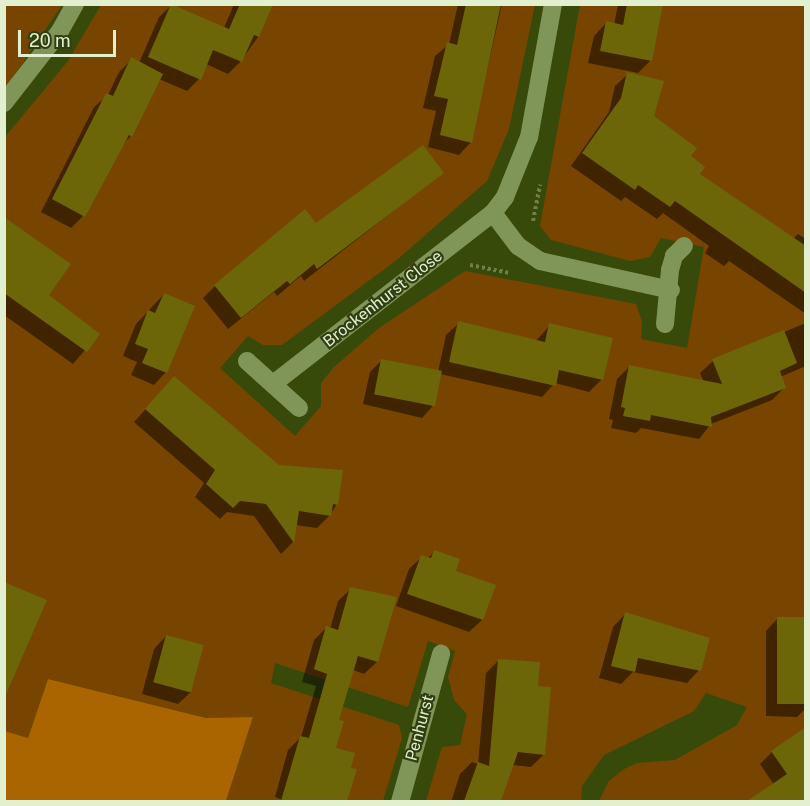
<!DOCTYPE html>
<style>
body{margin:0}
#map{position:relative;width:810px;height:806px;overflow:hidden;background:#384a0a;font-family:"Public Sans",sans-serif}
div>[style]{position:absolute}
.green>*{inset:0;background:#784500}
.forest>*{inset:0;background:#aa6400}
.shadow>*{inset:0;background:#0007}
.building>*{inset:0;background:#6c6609;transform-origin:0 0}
.path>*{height:4px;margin-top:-2px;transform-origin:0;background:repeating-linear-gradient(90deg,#70804a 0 3px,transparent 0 6px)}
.street>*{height:18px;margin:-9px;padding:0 9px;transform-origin:9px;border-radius:9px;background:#809659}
span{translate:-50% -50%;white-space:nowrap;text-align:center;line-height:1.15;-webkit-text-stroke:4.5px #303e10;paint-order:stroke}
.street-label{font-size:16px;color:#e3f0d0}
.frame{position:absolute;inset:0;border:6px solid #e3f0d0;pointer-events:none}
.scale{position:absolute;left:18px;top:30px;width:98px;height:27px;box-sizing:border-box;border:3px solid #e3f0d0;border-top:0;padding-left:8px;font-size:18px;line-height:21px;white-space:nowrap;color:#e3f0d0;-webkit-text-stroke:4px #303e10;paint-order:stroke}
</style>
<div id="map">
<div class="green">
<i style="clip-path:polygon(5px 5px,62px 5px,5px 89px)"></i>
<i style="clip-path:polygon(101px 5px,535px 5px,509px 129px,487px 181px,398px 259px,282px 345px,263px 345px,248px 336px,220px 368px,295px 436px,321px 406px,321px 383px,334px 367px,379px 328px,465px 271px,636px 304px,642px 321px,641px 339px,687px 348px,704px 247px,661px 238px,650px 257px,630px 261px,551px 240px,540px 226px,580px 5px,805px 5px,805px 801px,599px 801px,609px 781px,624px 769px,637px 763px,675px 760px,737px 725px,747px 707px,706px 693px,694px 711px,604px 755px,582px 786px,581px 801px,426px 801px,442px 747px,460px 745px,467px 714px,454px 700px,448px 677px,455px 651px,428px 641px,408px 707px,275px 663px,271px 683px,399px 725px,402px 738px,383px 801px,226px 801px,253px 717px,206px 718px,48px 679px,28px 738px,5px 731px,5px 137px,68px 61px)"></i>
</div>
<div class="forest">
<i style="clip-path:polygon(48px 679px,206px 718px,253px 717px,226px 801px,5px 801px,5px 731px,28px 738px)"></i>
</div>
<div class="shadow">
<i style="clip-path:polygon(234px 4px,272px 4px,258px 37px,241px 61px,228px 74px,206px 64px,199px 79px,187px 91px,159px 79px,131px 136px,122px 145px,83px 216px,71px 228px,41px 212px,94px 107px,108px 95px,119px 72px,132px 59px,139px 63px,159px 17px,172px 5px,224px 28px)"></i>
<i style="clip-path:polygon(458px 4px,502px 4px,471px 142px,459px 155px,428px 147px,436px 111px,423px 108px,435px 56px,449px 44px)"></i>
<i style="clip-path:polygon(618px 4px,661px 4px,650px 61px,638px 73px,588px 63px,594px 36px,606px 23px,614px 25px)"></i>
<i style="clip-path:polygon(628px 74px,652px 117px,689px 157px,698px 175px,793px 239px,798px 234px,806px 239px,806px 314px,729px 261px,724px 266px,705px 253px,709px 246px,663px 213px,657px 219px,625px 197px,621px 201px,571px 166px,609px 112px,615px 86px)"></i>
<i style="clip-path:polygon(442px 173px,304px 281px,301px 276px,277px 296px,274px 292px,228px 329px,203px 298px,215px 286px,316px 225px)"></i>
<i style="clip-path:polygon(4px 226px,47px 295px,98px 335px,73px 364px,4px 315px)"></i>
<i style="clip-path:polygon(164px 294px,166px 372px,154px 385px,131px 375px,137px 362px,123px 356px,136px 324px)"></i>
<i style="clip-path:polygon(459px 323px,536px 341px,550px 325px,602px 379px,589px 392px,555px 383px,542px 397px,440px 374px,432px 407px,422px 418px,363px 404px,370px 372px,381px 361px,438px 372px,446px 335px)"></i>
<i style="clip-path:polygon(806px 323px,806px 366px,780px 377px,784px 388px,772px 400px,711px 424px,699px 439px,641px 428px,636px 433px,611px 428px,613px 420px,609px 419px,617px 379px,629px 367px,704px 382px,700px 373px,713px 361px)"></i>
<i style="clip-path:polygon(162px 391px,337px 504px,330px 515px,317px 528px,295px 525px,293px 542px,281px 554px,254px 516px,227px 512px,220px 519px,195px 497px,204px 483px,134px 422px)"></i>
<i style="clip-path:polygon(434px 552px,454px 571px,494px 586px,482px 620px,469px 632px,396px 606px,409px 569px,422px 557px,427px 559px)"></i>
<i style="clip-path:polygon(351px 589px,395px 598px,377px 662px,364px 674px,353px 670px,338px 721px,334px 749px,349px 769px,355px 770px,340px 802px,288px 802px,275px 797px,288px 750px,301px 737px,316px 686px,302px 682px,314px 640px,326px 628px,330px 629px,338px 601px)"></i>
<i style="clip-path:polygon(625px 614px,699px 670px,687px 683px,633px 672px,621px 684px,599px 678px,613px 627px)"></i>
<i style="clip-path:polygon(778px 618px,806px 619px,806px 708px,797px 717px,766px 716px,766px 631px)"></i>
<i style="clip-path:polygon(166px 636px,191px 692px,178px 704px,142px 694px,154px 649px)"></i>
<i style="clip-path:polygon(499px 660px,537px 687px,544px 754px,531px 767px,512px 765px,500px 802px,451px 802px,460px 774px,472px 762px,478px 764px,486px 673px)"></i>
<i style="clip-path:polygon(772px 752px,806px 797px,800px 802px,753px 802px,774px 785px,760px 764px)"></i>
</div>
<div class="building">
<i style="clip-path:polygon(171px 4px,229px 29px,240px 4px,273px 4px,259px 37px,254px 35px,242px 62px,213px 50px,201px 80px,148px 57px)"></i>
<i style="clip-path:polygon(466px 4px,501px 4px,472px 143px,440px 135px,448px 99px,434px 96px,447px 42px,457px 45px)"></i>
<i style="clip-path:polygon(627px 4px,663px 4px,652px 61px,600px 51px,606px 21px,623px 25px)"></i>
<i style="clip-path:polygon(131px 57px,163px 74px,132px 137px,129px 135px,85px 217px,52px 199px,106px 93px,113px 96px)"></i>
<i style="clip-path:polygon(627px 72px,664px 81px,654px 116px,697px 148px,691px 156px,705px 167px,700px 174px,806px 246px,806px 293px,675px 201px,670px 207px,638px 185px,635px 190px,582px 153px,621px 98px)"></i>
<i style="clip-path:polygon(423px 145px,444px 173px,317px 269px,314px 264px,290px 284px,287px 281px,241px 318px,214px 285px,305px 209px,316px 223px)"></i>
<i style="clip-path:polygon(4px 217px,71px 264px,49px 295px,100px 334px,87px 352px,4px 293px)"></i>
<i style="clip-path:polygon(164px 293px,195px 306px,167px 373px,142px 363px,148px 349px,135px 344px,148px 310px,155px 313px)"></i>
<i style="clip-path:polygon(458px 321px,545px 342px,549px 323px,613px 338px,603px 380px,559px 370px,556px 386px,449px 362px)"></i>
<i style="clip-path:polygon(784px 330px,797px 363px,780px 371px,786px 388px,711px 417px,712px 427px,651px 415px,650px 421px,623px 416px,625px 408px,621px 407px,629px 365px,722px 384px,712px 359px)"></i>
<i style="left:381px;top:359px;width:62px;height:36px;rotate:11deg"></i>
<i style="clip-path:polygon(174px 376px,279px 465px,343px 470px,338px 505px,333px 504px,331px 516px,299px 511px,294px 543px,266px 504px,240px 501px,233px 508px,206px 484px,215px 470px,145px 409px)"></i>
<i style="clip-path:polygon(434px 550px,460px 559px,456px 571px,496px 585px,483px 620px,407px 594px,421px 555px,431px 558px)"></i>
<i style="clip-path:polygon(4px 582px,47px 600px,4px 699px)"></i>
<i style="clip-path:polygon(350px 587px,397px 597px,378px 662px,358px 656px,339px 720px,344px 721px,336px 748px,355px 753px,351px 768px,357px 769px,347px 801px,281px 801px,300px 736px,309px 738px,327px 674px,314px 669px,326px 626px,338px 630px)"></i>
<i style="clip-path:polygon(625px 612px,710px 638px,701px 671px,638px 658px,635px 672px,611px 666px)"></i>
<i style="left:777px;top:617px;width:29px;height:87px"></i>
<i style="left:166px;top:635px;width:39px;height:49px;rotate:15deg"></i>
<i style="clip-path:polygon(498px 659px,540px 662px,538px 686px,551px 687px,545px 755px,518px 752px,501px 801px,464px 801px,478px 762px,489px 766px)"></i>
<i style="clip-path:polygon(806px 727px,806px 801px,747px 801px,787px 774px,771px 751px)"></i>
</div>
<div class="path">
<i style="left:533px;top:221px;width:37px;rotate:-79deg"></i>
<i style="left:470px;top:265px;width:41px;rotate:11.3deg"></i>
</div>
<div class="street">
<i style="left:553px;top:4px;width:135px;rotate:100.2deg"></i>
<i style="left:529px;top:137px;width:65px;rotate:111.8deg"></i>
<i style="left:505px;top:197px;width:20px;rotate:127deg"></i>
<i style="left:493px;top:213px;width:41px;rotate:52.9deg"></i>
<i style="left:518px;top:246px;width:27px;rotate:34deg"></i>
<i style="left:540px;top:261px;width:134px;rotate:12.5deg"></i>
<i style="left:4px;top:103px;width:91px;rotate:-52.1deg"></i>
<i style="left:60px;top:31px;width:31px;rotate:-61deg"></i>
<i style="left:665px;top:324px;width:54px;rotate:-84.7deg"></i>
<i style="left:670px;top:270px;width:15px;rotate:-74deg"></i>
<i style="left:674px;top:256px;width:14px;rotate:-45deg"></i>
<i style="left:247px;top:361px;width:70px;rotate:42.1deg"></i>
<i style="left:273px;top:384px;width:279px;rotate:-37.9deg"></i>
<i style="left:400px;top:802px;width:154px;rotate:-74.5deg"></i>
</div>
<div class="street-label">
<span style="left:383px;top:299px;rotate:-38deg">Brockenhurst Close</span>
<span style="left:420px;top:728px;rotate:-75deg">Penhurst</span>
</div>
<div class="frame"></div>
<div class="scale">20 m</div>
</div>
